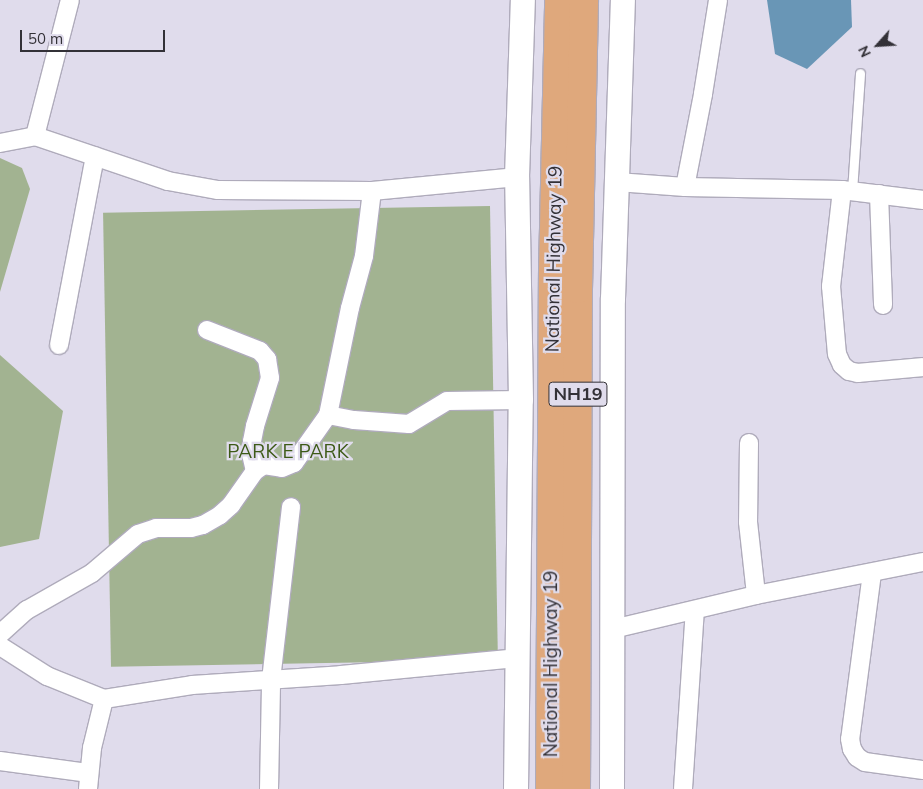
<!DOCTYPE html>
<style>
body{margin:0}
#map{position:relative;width:923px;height:789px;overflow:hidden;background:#e0dcec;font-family:Mulish,sans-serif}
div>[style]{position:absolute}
.green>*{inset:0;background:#a2b391;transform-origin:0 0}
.water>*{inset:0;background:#6996b6}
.roads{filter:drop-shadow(1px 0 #afabbb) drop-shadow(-1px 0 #afabbb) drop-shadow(0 1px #afabbb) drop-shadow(0 -1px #afabbb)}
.service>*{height:9px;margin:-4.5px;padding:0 4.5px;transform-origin:4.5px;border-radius:4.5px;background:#fff}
.minor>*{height:18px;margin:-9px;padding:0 9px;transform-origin:9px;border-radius:9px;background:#fff}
.secondary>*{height:24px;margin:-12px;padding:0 12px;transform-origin:12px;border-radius:12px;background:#fff}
.trunk>*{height:28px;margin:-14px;padding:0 14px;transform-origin:14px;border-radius:14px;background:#dfa87c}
span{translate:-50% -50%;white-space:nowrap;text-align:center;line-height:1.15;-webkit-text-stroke:4.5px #e0dcec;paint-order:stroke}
.shield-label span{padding:1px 4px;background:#e0dcec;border:1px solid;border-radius:4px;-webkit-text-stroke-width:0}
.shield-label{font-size:18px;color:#333137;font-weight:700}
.street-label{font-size:19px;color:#333137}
.park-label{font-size:19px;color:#3d5a17}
.north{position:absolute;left:853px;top:20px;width:50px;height:50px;-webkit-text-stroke:4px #e0dcec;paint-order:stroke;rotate:244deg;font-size:14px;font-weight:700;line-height:20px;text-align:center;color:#333137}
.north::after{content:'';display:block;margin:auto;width:18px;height:22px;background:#333137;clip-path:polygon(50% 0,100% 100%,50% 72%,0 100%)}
.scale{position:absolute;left:20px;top:30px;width:145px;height:22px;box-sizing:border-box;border:2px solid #333137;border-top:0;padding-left:6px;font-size:15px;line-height:18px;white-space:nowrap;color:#333137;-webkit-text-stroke:4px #e0dcec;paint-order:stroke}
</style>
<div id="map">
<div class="green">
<i style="clip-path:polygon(0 158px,22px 168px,30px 189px,0 292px)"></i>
<i style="left:490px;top:206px;width:454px;height:387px;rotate:89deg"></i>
<i style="clip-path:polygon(0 355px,63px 411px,39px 539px,0 547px)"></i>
</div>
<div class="water">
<i style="clip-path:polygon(767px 0,851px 0,852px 27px,807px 69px,775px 54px)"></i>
</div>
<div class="roads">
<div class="service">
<i style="left:852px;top:191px;width:118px;rotate:-86.1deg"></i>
</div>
<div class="minor">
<i style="left:35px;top:136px;width:140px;rotate:-75.6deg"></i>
<i style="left:0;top:143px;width:36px;rotate:-11deg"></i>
<i style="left:35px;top:136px;width:140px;rotate:18.7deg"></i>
<i style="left:168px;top:181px;width:51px;rotate:10.2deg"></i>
<i style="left:218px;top:190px;width:154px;rotate:0.4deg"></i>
<i style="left:372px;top:191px;width:146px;rotate:-5.5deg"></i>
<i style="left:617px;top:182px;width:68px;rotate:4.2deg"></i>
<i style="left:685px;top:187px;width:157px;rotate:1.1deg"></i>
<i style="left:842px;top:190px;width:82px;rotate:7deg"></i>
<i style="left:685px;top:187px;width:95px;rotate:-79deg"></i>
<i style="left:703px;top:94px;width:95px;rotate:-80.9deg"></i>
<i style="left:842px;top:190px;width:97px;rotate:96.5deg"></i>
<i style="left:831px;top:286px;width:68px;rotate:85deg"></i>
<i style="left:837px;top:354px;width:12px;rotate:66deg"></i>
<i style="left:842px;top:365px;width:9px;rotate:41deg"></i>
<i style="left:849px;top:371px;width:9px;rotate:13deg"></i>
<i style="left:858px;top:373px;width:65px;rotate:-5.3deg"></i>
<i style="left:879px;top:194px;width:111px;rotate:87.9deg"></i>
<i style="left:207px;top:330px;width:57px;rotate:21.6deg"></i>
<i style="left:260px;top:351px;width:11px;rotate:49deg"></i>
<i style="left:267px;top:359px;width:19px;rotate:81deg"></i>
<i style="left:270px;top:378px;width:50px;rotate:107.4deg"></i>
<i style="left:255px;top:426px;width:16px;rotate:101deg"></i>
<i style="left:252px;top:442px;width:12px;rotate:95deg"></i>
<i style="left:251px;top:454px;width:17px;rotate:77deg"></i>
<i style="left:59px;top:345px;width:192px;rotate:-79.2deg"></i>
<i style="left:328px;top:415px;width:109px;rotate:-78.4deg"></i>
<i style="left:350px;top:308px;width:54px;rotate:-74.9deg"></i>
<i style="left:364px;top:256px;width:65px;rotate:-83deg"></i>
<i style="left:749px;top:443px;width:79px;rotate:90.7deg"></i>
<i style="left:748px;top:522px;width:73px;rotate:83.7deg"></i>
<i style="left:872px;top:573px;width:167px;rotate:97.5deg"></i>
<i style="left:850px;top:739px;width:10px;rotate:79deg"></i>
<i style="left:852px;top:749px;width:9px;rotate:58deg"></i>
<i style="left:857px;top:757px;width:9px;rotate:32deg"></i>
<i style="left:865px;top:762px;width:59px;rotate:7.9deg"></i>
<i style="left:613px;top:629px;width:147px;rotate:-13.4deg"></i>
<i style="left:756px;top:595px;width:170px;rotate:-11.2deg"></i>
<i style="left:0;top:634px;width:36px;rotate:-42deg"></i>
<i style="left:27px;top:610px;width:75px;rotate:-29.6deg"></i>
<i style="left:92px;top:573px;width:60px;rotate:-40.3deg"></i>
<i style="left:138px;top:534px;width:19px;rotate:-18deg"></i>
<i style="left:156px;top:528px;width:35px"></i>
<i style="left:191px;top:528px;width:12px;rotate:-14deg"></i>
<i style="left:203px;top:525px;width:20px;rotate:-30deg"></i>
<i style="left:220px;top:515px;width:15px;rotate:-42deg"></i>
<i style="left:231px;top:505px;width:42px;rotate:-54.8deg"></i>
<i style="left:255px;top:471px;width:11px;rotate:-34deg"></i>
<i style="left:264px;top:465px;width:18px;rotate:9deg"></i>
<i style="left:282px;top:468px;width:13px;rotate:-23deg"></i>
<i style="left:294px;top:463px;width:59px;rotate:-54.7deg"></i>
<i style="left:328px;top:415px;width:26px;rotate:11deg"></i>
<i style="left:354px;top:420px;width:55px;rotate:4.2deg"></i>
<i style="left:409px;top:424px;width:44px;rotate:-31.2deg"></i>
<i style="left:447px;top:401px;width:74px;rotate:-0.8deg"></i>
<i style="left:0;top:646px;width:56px;rotate:32.6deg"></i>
<i style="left:47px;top:676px;width:61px;rotate:22deg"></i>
<i style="left:104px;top:699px;width:50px;rotate:103.8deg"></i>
<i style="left:92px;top:748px;width:41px;rotate:95.6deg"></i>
<i style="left:104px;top:699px;width:89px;rotate:-9deg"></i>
<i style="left:192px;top:685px;width:149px;rotate:-3.8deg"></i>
<i style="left:341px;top:675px;width:176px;rotate:-5.5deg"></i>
<i style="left:0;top:761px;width:90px;rotate:7.7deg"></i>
<i style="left:269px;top:789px;width:109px;rotate:-88.9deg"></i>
<i style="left:271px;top:680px;width:174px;rotate:-83.4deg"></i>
<i style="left:683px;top:789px;width:179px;rotate:-86.2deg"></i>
</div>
<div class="secondary">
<i style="left:516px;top:789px;width:389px;rotate:-89.3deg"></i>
<i style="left:521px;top:400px;width:223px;rotate:-91deg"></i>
<i style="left:517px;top:177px;width:177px;rotate:-88.1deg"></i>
<i style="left:612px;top:789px;width:490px;rotate:-89.9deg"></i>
<i style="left:613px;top:299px;width:299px;rotate:-88.1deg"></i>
</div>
<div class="trunk">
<i style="left:550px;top:789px;width:517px;rotate:-89.67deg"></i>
<i style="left:553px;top:272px;width:272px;rotate:-88.7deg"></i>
<i style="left:576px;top:789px;width:500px;rotate:-89.77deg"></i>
<i style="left:578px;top:289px;width:289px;rotate:-88.8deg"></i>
</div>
</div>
<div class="shield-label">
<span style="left:578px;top:394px">NH19</span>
</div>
<div class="street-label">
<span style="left:554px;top:259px;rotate:-89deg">National Highway 19</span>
<span style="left:551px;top:664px;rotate:-90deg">National Highway 19</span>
</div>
<div class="park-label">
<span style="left:288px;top:452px">PARK E PARK</span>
</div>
<div class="north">N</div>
<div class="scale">50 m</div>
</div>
